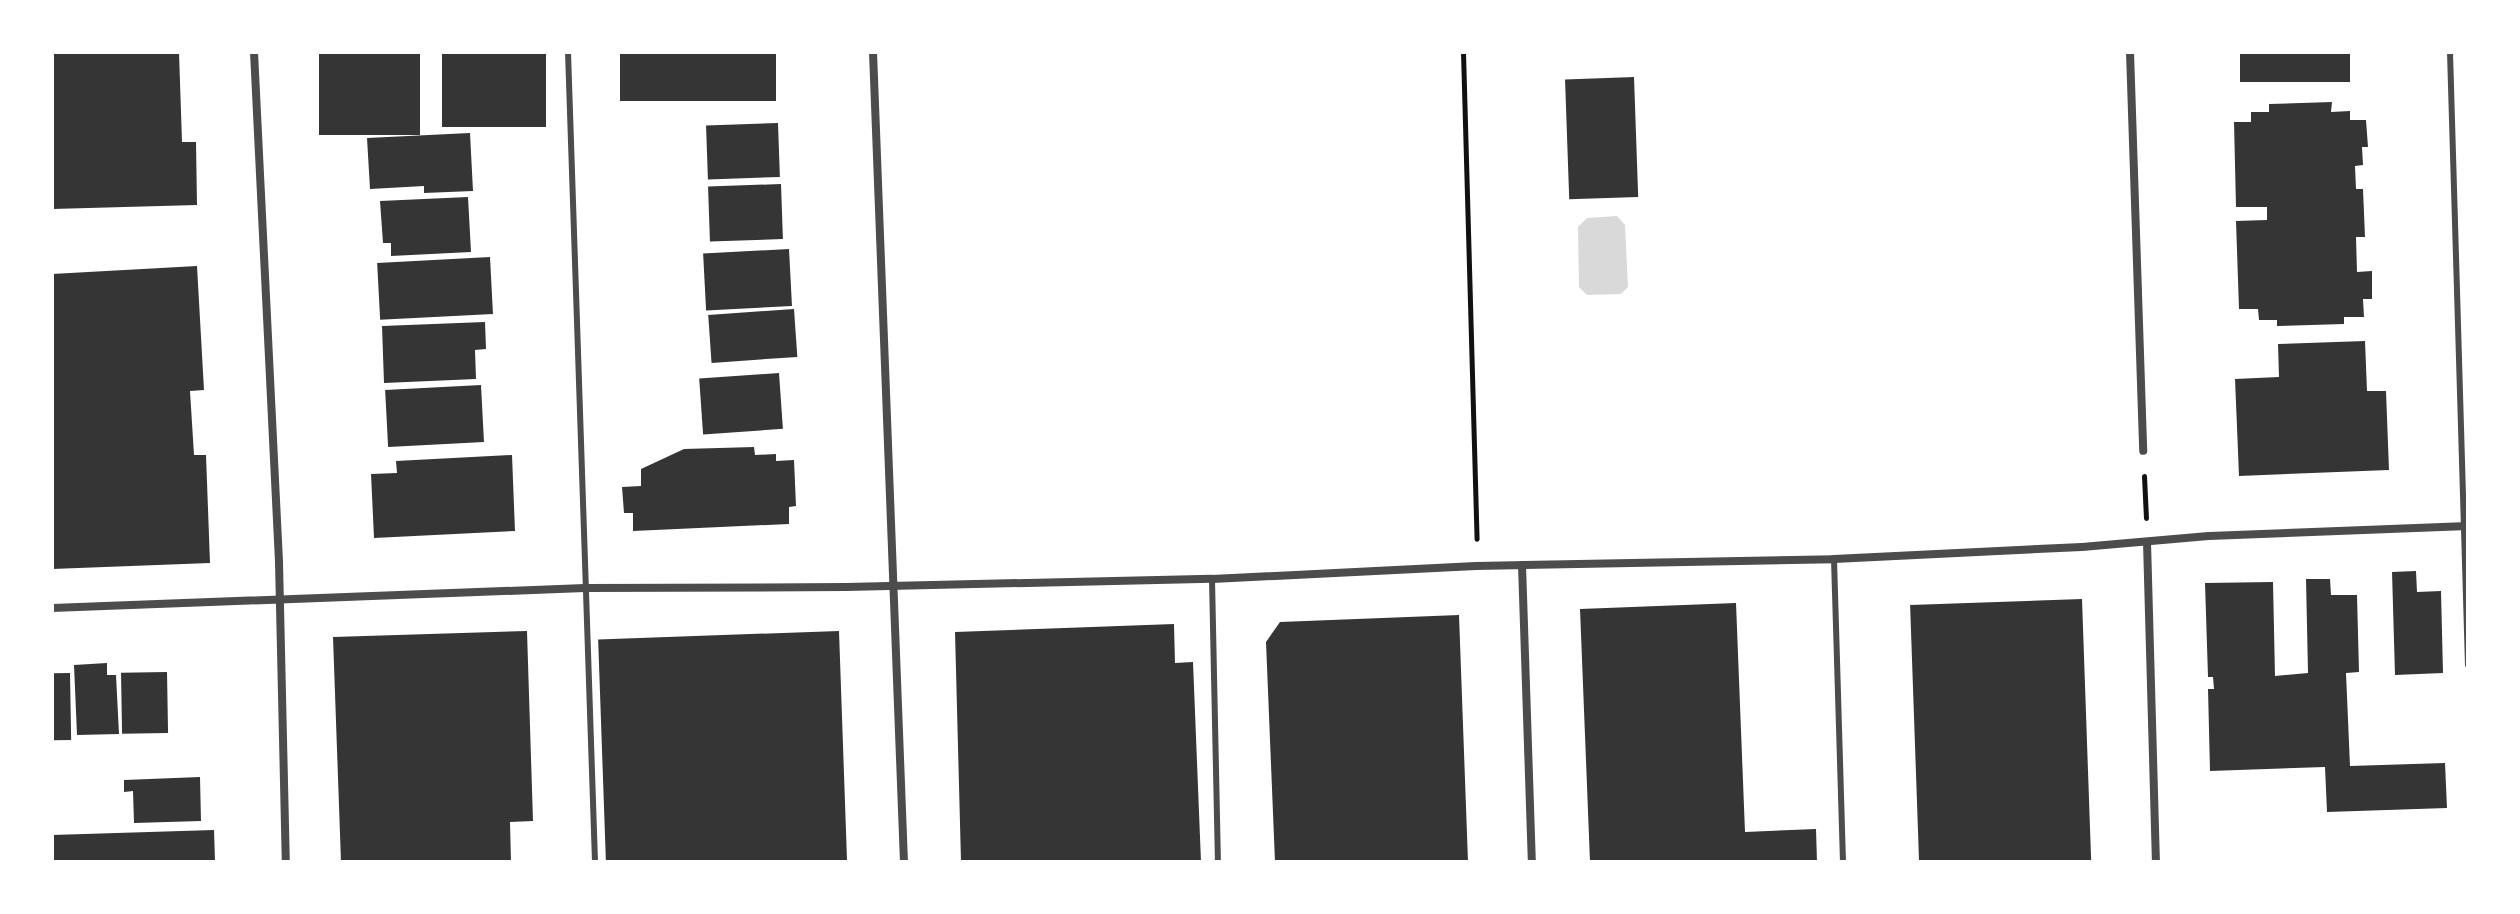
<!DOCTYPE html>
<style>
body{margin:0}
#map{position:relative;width:2520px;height:914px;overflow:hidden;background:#fff;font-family:"Fira Sans Condensed",sans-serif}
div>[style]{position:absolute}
.water>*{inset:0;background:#d9d9d9}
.building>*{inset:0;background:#353535;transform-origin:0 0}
.path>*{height:5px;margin:-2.5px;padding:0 2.5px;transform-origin:2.5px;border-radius:2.5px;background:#111}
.service>*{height:6px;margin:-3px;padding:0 3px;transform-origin:3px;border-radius:3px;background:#4c4c4c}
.minor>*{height:8px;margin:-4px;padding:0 4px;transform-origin:4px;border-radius:4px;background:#4c4c4c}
span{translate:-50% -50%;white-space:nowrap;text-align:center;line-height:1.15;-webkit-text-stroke:6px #fff;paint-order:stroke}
.frame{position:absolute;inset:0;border:54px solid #fff;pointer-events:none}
</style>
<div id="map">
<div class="water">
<i style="clip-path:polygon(1617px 216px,1625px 225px,1628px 287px,1621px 294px,1587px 295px,1579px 287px,1578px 227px,1587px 218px)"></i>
</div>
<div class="building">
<i style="clip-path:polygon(52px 52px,179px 52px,182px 142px,196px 142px,197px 205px,52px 209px)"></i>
<i style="left:319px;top:52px;width:101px;height:83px"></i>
<i style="left:442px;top:52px;width:104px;height:75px"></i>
<i style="left:620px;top:52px;width:156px;height:49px"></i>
<i style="left:2240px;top:52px;width:110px;height:30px"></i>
<i style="left:1634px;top:77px;width:120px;height:69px;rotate:88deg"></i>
<i style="clip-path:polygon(2332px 102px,2331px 112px,2350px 111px,2350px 120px,2366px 120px,2368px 147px,2362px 147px,2363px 165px,2355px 166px,2356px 189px,2363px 189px,2365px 237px,2356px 237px,2357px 272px,2372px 271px,2372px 299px,2363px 299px,2364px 317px,2344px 317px,2344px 324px,2277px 326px,2277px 320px,2259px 320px,2258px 309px,2239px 309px,2236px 221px,2267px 220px,2267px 207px,2236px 207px,2234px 122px,2251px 122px,2251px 112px,2269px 112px,2269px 104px)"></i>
<i style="left:778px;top:123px;width:54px;height:72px;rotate:88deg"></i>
<i style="clip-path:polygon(470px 133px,473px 191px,424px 193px,424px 186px,370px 189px,367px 138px)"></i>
<i style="left:781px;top:184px;width:55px;height:73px;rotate:88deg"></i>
<i style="clip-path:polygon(468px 197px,471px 252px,391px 256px,391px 243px,383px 243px,380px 201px)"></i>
<i style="left:789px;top:249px;width:57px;height:86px;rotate:87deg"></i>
<i style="left:490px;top:257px;width:57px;height:113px;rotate:87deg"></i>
<i style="clip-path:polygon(197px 266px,204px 390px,190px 391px,194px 455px,206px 455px,210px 563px,52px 569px,52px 274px)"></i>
<i style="left:794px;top:309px;width:48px;height:86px;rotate:86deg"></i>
<i style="clip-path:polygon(485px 322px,486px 349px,475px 350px,476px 379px,384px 383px,382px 326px)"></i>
<i style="clip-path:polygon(2365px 341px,2367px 391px,2386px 391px,2389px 470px,2239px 476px,2235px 379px,2279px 377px,2278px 344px)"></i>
<i style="left:779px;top:373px;width:56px;height:80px;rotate:86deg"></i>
<i style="left:481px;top:385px;width:57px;height:96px;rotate:87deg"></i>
<i style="clip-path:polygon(754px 447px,755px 455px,776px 454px,776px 461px,794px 460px,796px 506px,789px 507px,789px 524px,633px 531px,633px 513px,624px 513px,622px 487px,641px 486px,641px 469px,684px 449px)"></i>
<i style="clip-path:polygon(512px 455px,515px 531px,374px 538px,371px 474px,397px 473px,396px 461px)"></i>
<i style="clip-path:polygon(2416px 571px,2417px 592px,2441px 591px,2443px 673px,2395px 675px,2392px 572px)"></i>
<i style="clip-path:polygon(2306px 579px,2330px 579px,2331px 595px,2357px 595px,2359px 672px,2346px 673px,2350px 766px,2445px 763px,2447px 808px,2327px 812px,2325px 767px,2210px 771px,2208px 689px,2214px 689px,2213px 677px,2208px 677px,2205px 583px,2273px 582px,2275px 676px,2308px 673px)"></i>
<i style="left:2082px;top:599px;width:263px;height:172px;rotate:88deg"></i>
<i style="clip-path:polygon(1736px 603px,1745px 832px,1816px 829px,1817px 862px,1590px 862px,1580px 609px)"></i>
<i style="clip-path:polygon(1459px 615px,1468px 862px,1275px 862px,1266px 642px,1280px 622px)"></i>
<i style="clip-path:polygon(1174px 624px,1175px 663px,1193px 662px,1201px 862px,961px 862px,955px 632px)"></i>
<i style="clip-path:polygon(527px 631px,533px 821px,510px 822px,511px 862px,341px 862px,333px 637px)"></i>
<i style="left:839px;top:631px;width:231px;height:241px;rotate:88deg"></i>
<i style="clip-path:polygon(107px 663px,107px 675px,116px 675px,119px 734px,77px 735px,74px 665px)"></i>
<i style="left:167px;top:672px;width:61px;height:46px;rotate:89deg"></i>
<i style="left:70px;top:673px;width:67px;height:18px;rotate:89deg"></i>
<i style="clip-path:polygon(200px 777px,201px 821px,134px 823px,133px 791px,124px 792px,124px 780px)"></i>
<i style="clip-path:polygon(214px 830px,215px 862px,52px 862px,52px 835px)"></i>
</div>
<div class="path">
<i style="left:1463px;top:52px;width:487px;rotate:88.4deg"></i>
<i style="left:2144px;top:476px;width:42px;rotate:87.3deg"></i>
</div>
<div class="service">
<i style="left:568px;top:52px;width:810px;rotate:88.09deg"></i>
<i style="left:2450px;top:52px;width:613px;rotate:88.32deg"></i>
<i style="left:1834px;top:559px;width:303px;rotate:88.3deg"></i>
<i style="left:1212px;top:579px;width:283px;rotate:88.8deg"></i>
</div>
<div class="minor">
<i style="left:254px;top:52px;width:511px;rotate:87.19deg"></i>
<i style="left:279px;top:562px;width:300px;rotate:88.7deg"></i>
<i style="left:873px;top:52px;width:811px;rotate:87.81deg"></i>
<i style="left:2130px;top:52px;width:399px;rotate:88.1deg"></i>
<i style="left:2147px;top:542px;width:320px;rotate:88.4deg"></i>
<i style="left:1522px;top:565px;width:297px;rotate:88.1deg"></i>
<i style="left:52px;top:608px;width:533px;rotate:-2.15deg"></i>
<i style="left:585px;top:588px;width:261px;rotate:-0.2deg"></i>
<i style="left:846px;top:587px;width:366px;rotate:-1.3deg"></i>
<i style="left:1212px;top:579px;width:264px;rotate:-2.8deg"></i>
<i style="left:1476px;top:566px;width:358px;rotate:-1.1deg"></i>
<i style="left:1834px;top:559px;width:248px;rotate:-2.8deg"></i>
<i style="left:2082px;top:547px;width:127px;rotate:-5deg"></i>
<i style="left:2209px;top:536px;width:259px;rotate:-2.2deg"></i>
</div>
<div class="frame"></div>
</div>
